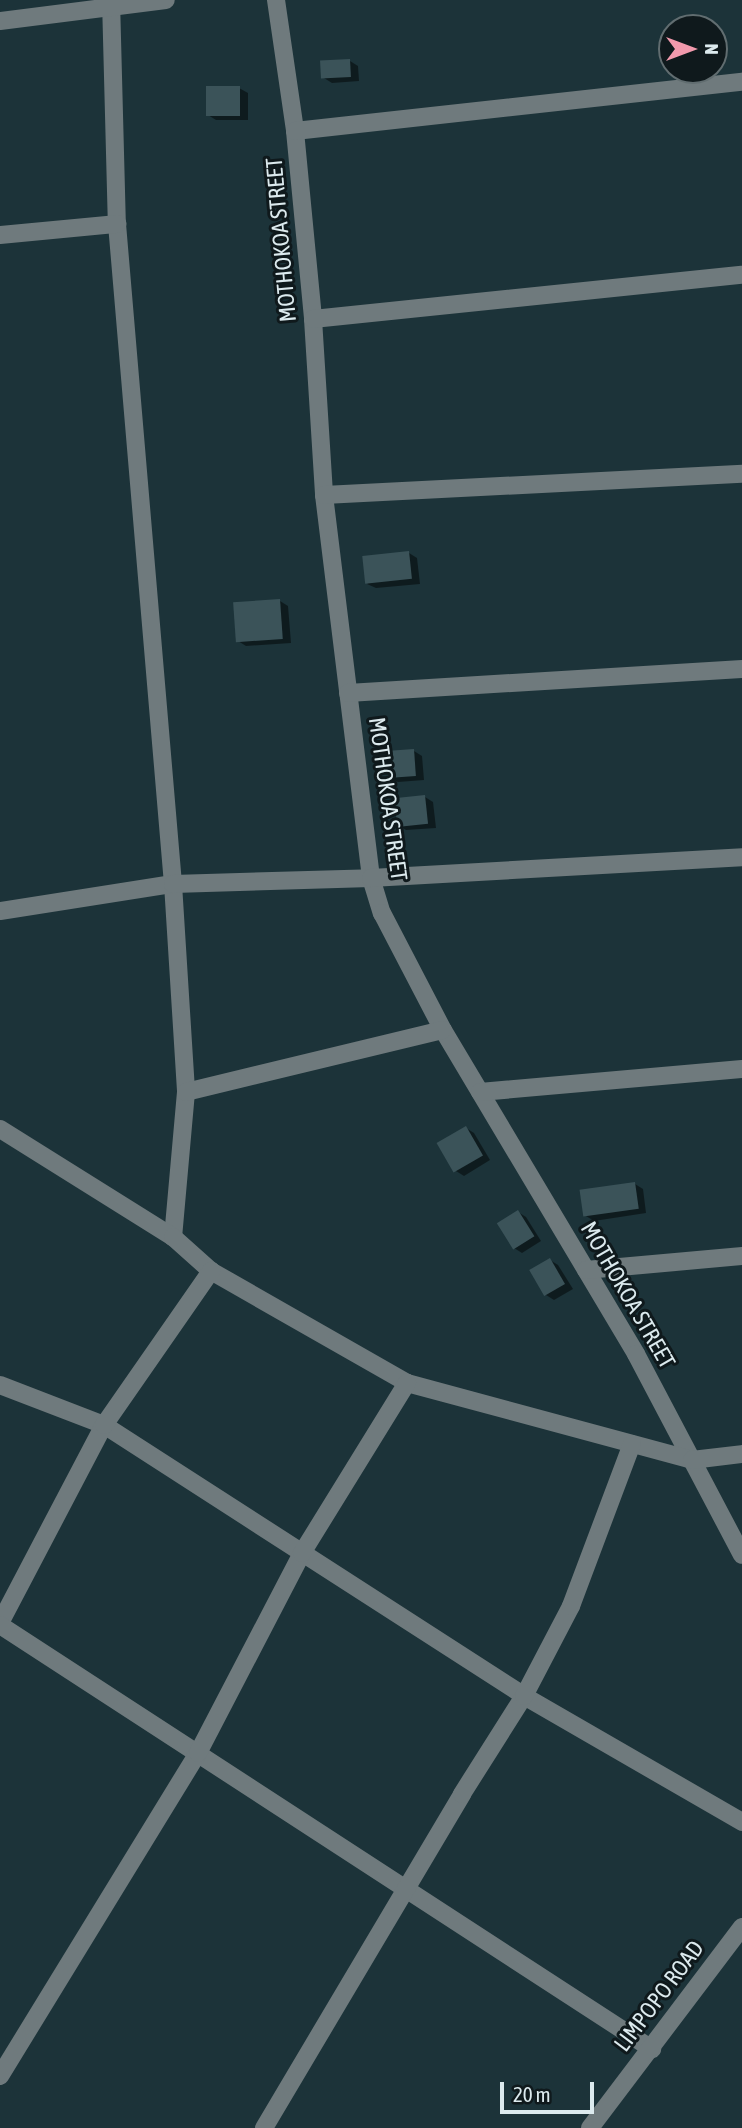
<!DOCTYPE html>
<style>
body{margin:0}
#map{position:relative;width:742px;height:2128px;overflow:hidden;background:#1c3339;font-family:"Asap Condensed",sans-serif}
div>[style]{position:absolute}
.shadow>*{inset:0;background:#0007}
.building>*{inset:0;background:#3b5359;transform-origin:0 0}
.minor>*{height:18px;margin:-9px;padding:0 9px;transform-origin:9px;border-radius:9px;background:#6f7a7d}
span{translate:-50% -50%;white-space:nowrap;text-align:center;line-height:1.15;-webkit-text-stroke:6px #0f191c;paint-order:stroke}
.street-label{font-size:23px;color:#dceaee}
.north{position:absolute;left:658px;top:14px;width:70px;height:70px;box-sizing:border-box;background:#0f191c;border:2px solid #616d70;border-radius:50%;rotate:90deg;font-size:19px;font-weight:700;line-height:28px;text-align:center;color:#dceaee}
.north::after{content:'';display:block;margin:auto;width:24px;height:32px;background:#f29aad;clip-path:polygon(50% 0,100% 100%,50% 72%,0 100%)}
.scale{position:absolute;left:500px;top:2082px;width:94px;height:32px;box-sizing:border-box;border:4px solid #dceaee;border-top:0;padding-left:9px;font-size:21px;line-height:24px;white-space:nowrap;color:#dceaee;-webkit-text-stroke:5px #0f191c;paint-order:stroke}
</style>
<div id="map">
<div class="shadow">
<i style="clip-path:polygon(350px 61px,358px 66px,359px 81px,332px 83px,324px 78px)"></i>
<i style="clip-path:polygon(239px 88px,248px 93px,248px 120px,216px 120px,208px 115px)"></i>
<i style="clip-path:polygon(409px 553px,417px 558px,420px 584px,376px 588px,367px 584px)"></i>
<i style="clip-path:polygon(280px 601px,288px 606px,291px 643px,246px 646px,238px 641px)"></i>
<i style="clip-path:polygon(414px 751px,422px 756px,424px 780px,398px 782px,389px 777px)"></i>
<i style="clip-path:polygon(425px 797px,433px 802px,436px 828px,406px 830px,398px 825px)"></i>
<i style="clip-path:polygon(466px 1128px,474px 1133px,490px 1160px,464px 1176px,456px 1171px)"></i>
<i style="clip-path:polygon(635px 1184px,643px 1189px,646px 1213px,594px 1221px,586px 1216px)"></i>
<i style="clip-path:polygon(518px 1212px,526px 1217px,541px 1241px,522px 1253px,514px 1248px)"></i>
<i style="clip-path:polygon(550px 1260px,558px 1265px,573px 1289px,554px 1300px,546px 1295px,531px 1271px)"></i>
</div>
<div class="building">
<i style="left:350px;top:59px;width:18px;height:30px;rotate:87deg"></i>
<i style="left:206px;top:86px;width:34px;height:30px"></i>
<i style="left:409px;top:551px;width:28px;height:47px;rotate:84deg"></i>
<i style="left:280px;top:599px;width:40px;height:47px;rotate:86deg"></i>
<i style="left:414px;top:749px;width:27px;height:28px;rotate:86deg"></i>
<i style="left:425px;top:795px;width:29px;height:31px;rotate:84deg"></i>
<i style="left:466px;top:1126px;width:34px;height:34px;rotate:60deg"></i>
<i style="left:635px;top:1182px;width:27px;height:56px;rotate:82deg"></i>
<i style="left:518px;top:1210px;width:31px;height:25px;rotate:58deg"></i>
<i style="left:550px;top:1258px;width:30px;height:24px;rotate:60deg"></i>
</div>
<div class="minor">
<i style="left:111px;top:0;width:224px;rotate:88.5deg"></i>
<i style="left:117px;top:224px;width:662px;rotate:85.15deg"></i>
<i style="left:173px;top:884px;width:208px;rotate:86.4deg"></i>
<i style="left:186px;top:1092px;width:146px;rotate:95.1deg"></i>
<i style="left:276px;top:0;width:132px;rotate:81.7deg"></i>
<i style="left:295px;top:131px;width:189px;rotate:84.5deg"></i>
<i style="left:313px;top:319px;width:176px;rotate:86.4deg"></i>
<i style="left:324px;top:495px;width:386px;rotate:83deg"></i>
<i style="left:371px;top:878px;width:37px;rotate:73deg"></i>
<i style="left:382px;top:913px;width:132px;rotate:62.5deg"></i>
<i style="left:443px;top:1030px;width:377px;rotate:59.2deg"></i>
<i style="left:636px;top:1354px;width:227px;rotate:62.2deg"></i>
<i style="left:0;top:21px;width:167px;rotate:-7.2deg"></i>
<i style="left:295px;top:131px;width:450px;rotate:-6.3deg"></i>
<i style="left:0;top:235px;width:118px;rotate:-5.4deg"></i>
<i style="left:313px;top:319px;width:431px;rotate:-5.9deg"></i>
<i style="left:324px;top:495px;width:419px;rotate:-2.9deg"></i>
<i style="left:348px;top:693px;width:395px;rotate:-3.5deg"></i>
<i style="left:0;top:911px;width:175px;rotate:-8.9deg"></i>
<i style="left:173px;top:884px;width:198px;rotate:-1.7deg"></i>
<i style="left:371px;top:878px;width:372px;rotate:-3.2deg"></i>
<i style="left:186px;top:1092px;width:264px;rotate:-13.6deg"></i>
<i style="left:480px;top:1092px;width:263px;rotate:-5deg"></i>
<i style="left:0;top:1129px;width:204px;rotate:32deg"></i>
<i style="left:173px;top:1237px;width:51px;rotate:41.8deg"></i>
<i style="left:211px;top:1271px;width:226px;rotate:29.7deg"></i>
<i style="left:407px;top:1383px;width:295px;rotate:15.1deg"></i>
<i style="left:692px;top:1460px;width:50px;rotate:-6.8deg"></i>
<i style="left:586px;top:1270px;width:157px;rotate:-5.1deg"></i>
<i style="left:0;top:1385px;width:111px;rotate:21deg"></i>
<i style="left:104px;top:1425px;width:500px;rotate:32.8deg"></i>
<i style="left:524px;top:1696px;width:252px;rotate:30deg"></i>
<i style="left:0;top:1623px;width:224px;rotate:-62.3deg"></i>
<i style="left:104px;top:1425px;width:188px;rotate:-55.2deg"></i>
<i style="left:0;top:1625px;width:778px;rotate:33.04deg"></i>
<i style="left:0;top:2076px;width:379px;rotate:-58.5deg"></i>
<i style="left:198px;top:1753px;width:225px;rotate:-62.5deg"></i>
<i style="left:302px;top:1553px;width:200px;rotate:-58.3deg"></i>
<i style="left:264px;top:2128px;width:388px;rotate:-59.3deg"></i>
<i style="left:462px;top:1794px;width:116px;rotate:-57.7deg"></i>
<i style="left:524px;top:1696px;width:102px;rotate:-62.4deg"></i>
<i style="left:571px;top:1606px;width:173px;rotate:-69.4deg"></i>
<i style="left:590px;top:2128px;width:252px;rotate:-52.9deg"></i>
</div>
<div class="street-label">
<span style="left:281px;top:240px;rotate:-95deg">MOTHOKOA STREET</span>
<span style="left:388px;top:799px;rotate:82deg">MOTHOKOA STREET</span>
<span style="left:628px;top:1295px;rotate:60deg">MOTHOKOA STREET</span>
<span style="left:659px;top:1996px;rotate:-53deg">LIMPOPO ROAD</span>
</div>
<div class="north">N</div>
<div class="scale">20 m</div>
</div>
